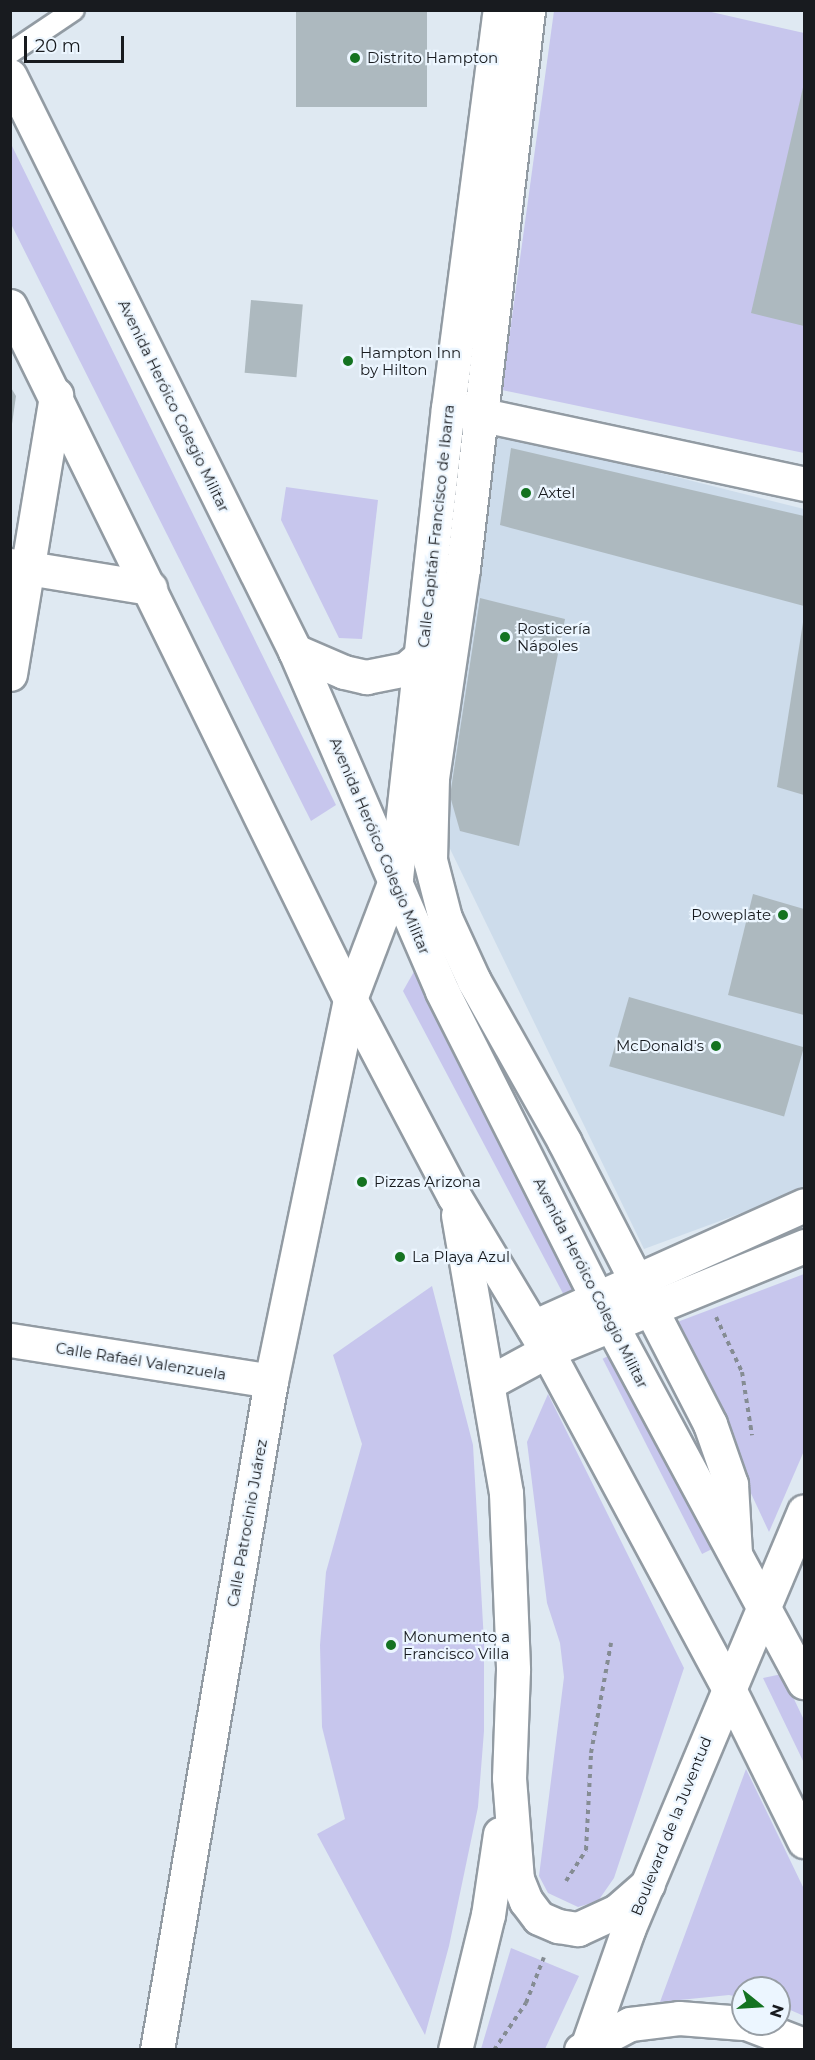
<!DOCTYPE html>
<meta charset="utf-8">
<style>
body{margin:0}
#map{position:relative;width:815px;height:2060px;overflow:hidden;background:#dfe9f2;font-family:Montserrat,sans-serif}
div>[style]{position:absolute}
.built>*{inset:0;background:#cddceb}
.green>*{inset:0;background:#c7c6ed;transform-origin:0 0}
.building>*{inset:0;background:#adb9bf;transform-origin:0 0}
.path>*{height:4px;margin-top:-2px;transform-origin:0;background:repeating-linear-gradient(90deg,#858c93 0 4.5px,transparent 0 9px)}
.roads{filter:drop-shadow(2px 0 #929ba3) drop-shadow(-2px 0 #929ba3) drop-shadow(0 2px #929ba3) drop-shadow(0 -2px #929ba3)}
.lane>*{height:20px;margin:-10px;padding:0 10px;transform-origin:10px;border-radius:10px;background:#fff}
.street>*{height:33px;margin:-16.5px;padding:0 16.5px;transform-origin:16.5px;border-radius:16.5px;background:#fff}
.secondary>*{height:33px;margin:-16.5px;padding:0 16.5px;transform-origin:16.5px;border-radius:16.5px;background:#fff}
.primary>*{height:33px;margin:-16.5px;padding:0 16.5px;transform-origin:16.5px;border-radius:16.5px;background:#fff}
.dots>*{width:16px;height:16px;translate:-50% -50%;box-sizing:border-box;border:3px solid #ecf6ff;border-radius:50%}
span{translate:-50% -50%;white-space:nowrap;text-align:center;line-height:1.15;-webkit-text-stroke:4.5px #ecf6ff;paint-order:stroke}
.poi-label{font-size:15px;color:#181b1f}
.left{translate:0 -50%;text-align:left}
.right{translate:-100% -50%;text-align:right}
.street-label{font-size:15px;color:#181b1f}
.frame{position:absolute;inset:0;border:12px solid #181b1f;pointer-events:none}
.north{position:absolute;left:731px;top:1976px;width:60px;height:60px;box-sizing:border-box;background:#ecf6ff;border:2px solid #979ea5;border-radius:50%;rotate:108deg;font-size:16px;font-weight:700;line-height:24px;text-align:center;color:#181b1f}
.north::after{content:'';display:block;margin:auto;width:21px;height:27px;background:#147321;clip-path:polygon(50% 0,100% 100%,50% 72%,0 100%)}
.scale{position:absolute;left:24px;top:36px;width:100px;height:27px;box-sizing:border-box;border:3px solid #181b1f;border-top:0;padding-left:8px;font-size:18px;line-height:21px;white-space:nowrap;color:#181b1f;-webkit-text-stroke:4px #ecf6ff;paint-order:stroke}
</style>
<div id="map">
<div class="built">
<i style="clip-path:polygon(497px 432px,804px 509px,804px 1190px,644px 1249px,438px 824px)"></i>
</div>
<div class="green">
<i style="clip-path:polygon(554px 11px,707px 11px,804px 33px,804px 453px,502px 390px)"></i>
<i style="clip-path:polygon(11px 144px,336px 805px,311px 821px,11px 224px)"></i>
<i style="clip-path:polygon(286px 487px,378px 500px,362px 639px,339px 638px,281px 520px)"></i>
<i style="clip-path:polygon(416px 968px,584px 1291px,567px 1301px,403px 991px)"></i>
<i style="clip-path:polygon(804px 1274px,804px 1451px,769px 1532px,672px 1324px)"></i>
<i style="clip-path:polygon(432px 1286px,473px 1445px,484px 1642px,484px 1731px,478px 1807px,449px 1946px,425px 2035px,317px 1834px,345px 1819px,322px 1727px,320px 1645px,326px 1572px,362px 1444px,333px 1355px)"></i>
<i style="left:616px;top:1352px;width:219px;height:15px;rotate:63deg"></i>
<i style="clip-path:polygon(548px 1394px,684px 1668px,614px 1878px,598px 1901px,578px 1907px,548px 1893px,539px 1876px,564px 1677px,560px 1643px,547px 1603px,527px 1442px)"></i>
<i style="clip-path:polygon(782px 1674px,804px 1720px,804px 1763px,763px 1678px)"></i>
<i style="clip-path:polygon(746px 1769px,804px 1889px,804px 2016px,779px 2005px,779px 1988px,743px 1988px,743px 1998px,729px 1995px,660px 2002px)"></i>
<i style="clip-path:polygon(511px 1948px,579px 1976px,545px 2049px,481px 2049px)"></i>
</div>
<div class="building">
<i style="left:296px;top:10px;width:131px;height:97px"></i>
<i style="clip-path:polygon(804px 83px,804px 326px,751px 313px)"></i>
<i style="left:251px;top:300px;width:52px;height:73px;rotate:5deg"></i>
<i style="clip-path:polygon(10px 386px,16px 396px,12px 424px,10px 424px)"></i>
<i style="clip-path:polygon(511px 448px,804px 516px,804px 606px,500px 525px)"></i>
<i style="clip-path:polygon(480px 598px,565px 619px,519px 846px,460px 831px,450px 796px)"></i>
<i style="clip-path:polygon(804px 616px,804px 795px,777px 787px)"></i>
<i style="clip-path:polygon(753px 894px,804px 909px,804px 1015px,728px 995px)"></i>
<i style="left:629px;top:997px;width:182px;height:72px;rotate:16deg"></i>
</div>
<div class="path">
<i style="left:716px;top:1317px;width:61px;rotate:64.7deg"></i>
<i style="left:742px;top:1372px;width:64px;rotate:81deg"></i>
<i style="left:566px;top:1881px;width:37px;rotate:-57deg"></i>
<i style="left:586px;top:1850px;width:97px;rotate:-87deg"></i>
<i style="left:591px;top:1753px;width:112px;rotate:-79.7deg"></i>
<i style="left:494px;top:2050px;width:57px;rotate:-55.8deg"></i>
<i style="left:526px;top:2003px;width:49px;rotate:-68.6deg"></i>
</div>
<div class="roads">
<div class="lane">
<i style="left:10px;top:53px;width:77px;rotate:-33.9deg"></i>
</div>
<div class="street">
<i style="left:528px;top:10px;width:562px;rotate:96.64deg"></i>
<i style="left:463px;top:568px;width:212px;rotate:98.4deg"></i>
<i style="left:432px;top:778px;width:82px;rotate:91.4deg"></i>
<i style="left:430px;top:860px;width:60px;rotate:75.5deg"></i>
<i style="left:445px;top:918px;width:69px;rotate:65.3deg"></i>
<i style="left:474px;top:981px;width:184px;rotate:60.6deg"></i>
<i style="left:564px;top:1141px;width:318px;rotate:62.7deg"></i>
<i style="left:710px;top:1424px;width:64px;rotate:70.7deg"></i>
<i style="left:731px;top:1484px;width:69px;rotate:86.7deg"></i>
<i style="left:460px;top:410px;width:352px;rotate:12.1deg"></i>
<i style="left:10px;top:565px;width:142px;rotate:9.3deg"></i>
<i style="left:10px;top:674px;width:283px;rotate:-80.6deg"></i>
<i style="left:533px;top:1327px;width:297px;rotate:-24.2deg"></i>
<i style="left:10px;top:1340px;width:264px;rotate:8.9deg"></i>
<i style="left:488px;top:1383px;width:67px;rotate:-28.5deg"></i>
<i style="left:547px;top:1351px;width:278px;rotate:-22.2deg"></i>
<i style="left:157px;top:2050px;width:679px;rotate:-80.33deg"></i>
<i style="left:271px;top:1381px;width:390px;rotate:-78.3deg"></i>
</div>
<div class="secondary">
<i style="left:350px;top:999px;width:129px;rotate:-69.2deg"></i>
<i style="left:396px;top:878px;width:473px;rotate:-83.7deg"></i>
<i style="left:448px;top:408px;width:401px;rotate:-82.6deg"></i>
</div>
<div class="primary">
<i style="left:10px;top:76px;width:642px;rotate:63.63deg"></i>
<i style="left:295px;top:651px;width:370px;rotate:66.6deg"></i>
<i style="left:442px;top:991px;width:346px;rotate:63.2deg"></i>
<i style="left:598px;top:1300px;width:434px;rotate:61.7deg"></i>
<i style="left:10px;top:306px;width:772px;rotate:63.87deg"></i>
<i style="left:350px;top:999px;width:223px;rotate:62.2deg"></i>
<i style="left:454px;top:1196px;width:181px;rotate:59deg"></i>
<i style="left:547px;top:1351px;width:382px;rotate:61.7deg"></i>
<i style="left:728px;top:1687px;width:172px;rotate:63.7deg"></i>
<i style="left:295px;top:651px;width:53px;rotate:23.2deg"></i>
<i style="left:344px;top:672px;width:23px;rotate:13deg"></i>
<i style="left:366px;top:677px;width:41px;rotate:-11.3deg"></i>
<i style="left:406px;top:669px;width:23px;rotate:-41deg"></i>
<i style="left:458px;top:1215px;width:282px;rotate:80.2deg"></i>
<i style="left:506px;top:1493px;width:177px;rotate:87.7deg"></i>
<i style="left:513px;top:1670px;width:108px;rotate:92.1deg"></i>
<i style="left:509px;top:1778px;width:101px;rotate:85.5deg"></i>
<i style="left:517px;top:1879px;width:24px;rotate:68deg"></i>
<i style="left:526px;top:1901px;width:21px;rotate:53deg"></i>
<i style="left:539px;top:1918px;width:21px;rotate:23deg"></i>
<i style="left:558px;top:1926px;width:20px;rotate:9deg"></i>
<i style="left:578px;top:1929px;width:43px;rotate:-24.8deg"></i>
<i style="left:617px;top:1911px;width:41px;rotate:-41.1deg"></i>
<i style="left:749px;top:2024px;width:59px;rotate:20.9deg"></i>
<i style="left:455px;top:2050px;width:139px;rotate:-76.3deg"></i>
<i style="left:488px;top:1915px;width:82px;rotate:-81.6deg"></i>
<i style="left:581px;top:2050px;width:55px;rotate:-28deg"></i>
<i style="left:630px;top:2024px;width:49px;rotate:-7deg"></i>
<i style="left:679px;top:2018px;width:64px;rotate:4.5deg"></i>
<i style="left:586px;top:2050px;width:127px;rotate:-70.7deg"></i>
<i style="left:628px;top:1930px;width:454px;rotate:-67.2deg"></i>
</div>
</div>
<div class="dots">
<i style="left:355px;top:58px;background:#147321"></i>
<i style="left:348px;top:361px;background:#147321"></i>
<i style="left:526px;top:493px;background:#147321"></i>
<i style="left:505px;top:637px;background:#147321"></i>
<i style="left:783px;top:915px;background:#147321"></i>
<i style="left:716px;top:1046px;background:#147321"></i>
<i style="left:362px;top:1182px;background:#147321"></i>
<i style="left:400px;top:1257px;background:#147321"></i>
<i style="left:391px;top:1645px;background:#147321"></i>
</div>
<div class="poi-label">
<span class="left" style="left:367px;top:58px">Distrito Hampton</span>
<span class="left" style="left:360px;top:361px">Hampton Inn<br>by Hilton</span>
<span class="left" style="left:538px;top:493px">Axtel</span>
<span class="left" style="left:517px;top:637px">Rosticería<br>Nápoles</span>
<span class="right" style="left:771px;top:915px">Poweplate</span>
<span class="right" style="left:704px;top:1046px">McDonald's</span>
<span class="left" style="left:374px;top:1182px">Pizzas Arizona</span>
<span class="left" style="left:412px;top:1257px">La Playa Azul</span>
<span class="left" style="left:403px;top:1645px">Monumento a<br>Francisco Villa</span>
</div>
<div class="street-label">
<span style="left:174px;top:406px;rotate:64deg">Avenida Heróico Colegio Militar</span>
<span style="left:436px;top:526px;rotate:-84deg">Calle Capitán Francisco de Ibarra</span>
<span style="left:380px;top:846px;rotate:67deg">Avenida Heróico Colegio Militar</span>
<span style="left:591px;top:1283px;rotate:63deg">Avenida Heróico Colegio Militar</span>
<span style="left:141px;top:1361px;rotate:9deg">Calle Rafaél Valenzuela</span>
<span style="left:247px;top:1523px;rotate:-80deg">Calle Patrocinio Juárez</span>
<span style="left:671px;top:1826px;rotate:-68deg">Boulevard de la Juventud</span>
</div>
<div class="frame"></div>
<div class="north">N</div>
<div class="scale">20 m</div>
</div>
